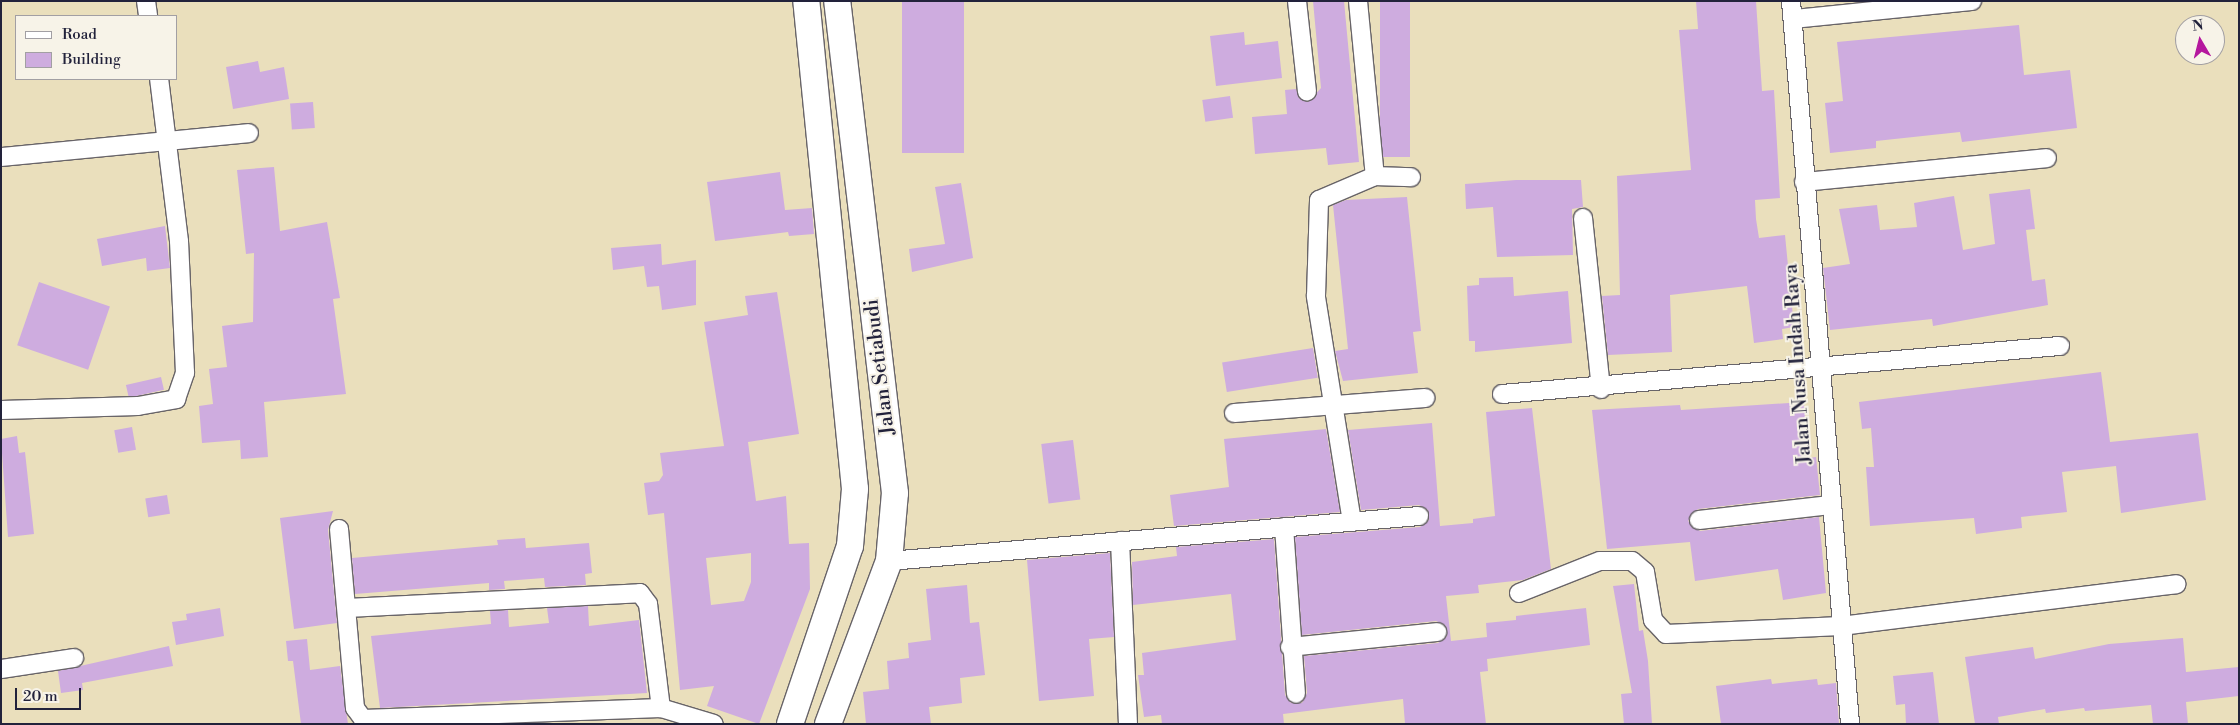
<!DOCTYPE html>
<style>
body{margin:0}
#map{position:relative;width:2240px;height:725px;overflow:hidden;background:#eadfbc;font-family:"Libre Bodoni",serif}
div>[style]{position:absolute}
.building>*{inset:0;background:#ceacdf;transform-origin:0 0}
.roads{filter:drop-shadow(1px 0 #686468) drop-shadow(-1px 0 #686468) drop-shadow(0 1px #686468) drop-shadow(0 -1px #686468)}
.street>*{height:18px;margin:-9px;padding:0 9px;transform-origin:9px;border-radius:9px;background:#fff}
.primary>*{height:26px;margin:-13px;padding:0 13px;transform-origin:13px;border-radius:13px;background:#fff}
span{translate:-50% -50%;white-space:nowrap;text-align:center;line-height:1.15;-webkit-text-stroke:4px #f7f3e8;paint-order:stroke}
.street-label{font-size:20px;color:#22223b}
.frame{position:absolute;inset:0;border:2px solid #22223b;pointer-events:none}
.legend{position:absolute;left:15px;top:15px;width:162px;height:65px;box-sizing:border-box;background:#f7f3e8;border:1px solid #a29fa3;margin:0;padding:6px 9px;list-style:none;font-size:15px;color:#22223b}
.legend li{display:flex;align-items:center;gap:10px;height:25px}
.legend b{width:25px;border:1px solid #a29fa3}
.north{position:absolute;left:2175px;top:15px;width:50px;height:50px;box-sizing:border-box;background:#f7f3e8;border:1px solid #a29fa3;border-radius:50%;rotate:352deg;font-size:14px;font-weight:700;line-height:20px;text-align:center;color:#22223b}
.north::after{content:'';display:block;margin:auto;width:18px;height:22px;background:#b5179e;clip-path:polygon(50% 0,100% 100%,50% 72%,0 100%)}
.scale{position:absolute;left:15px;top:688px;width:66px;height:22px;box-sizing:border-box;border:2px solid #22223b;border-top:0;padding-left:6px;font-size:15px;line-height:18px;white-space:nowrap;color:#22223b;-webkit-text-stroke:4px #f7f3e8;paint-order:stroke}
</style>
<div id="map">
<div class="building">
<i style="left:902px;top:1px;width:62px;height:152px"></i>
<i style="clip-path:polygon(1313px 1px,1344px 1px,1359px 162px,1328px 165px,1326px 148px,1255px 154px,1252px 117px,1287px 114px,1285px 90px,1296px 89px,1299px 98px,1308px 102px,1321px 88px)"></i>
<i style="left:1380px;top:1px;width:30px;height:156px"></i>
<i style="clip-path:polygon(1696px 1px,1756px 1px,1762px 91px,1774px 90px,1780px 198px,1755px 200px,1756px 219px,1759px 238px,1785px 235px,1794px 327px,1782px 329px,1783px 339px,1754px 343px,1747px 286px,1670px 295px,1672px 352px,1608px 355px,1602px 296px,1620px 295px,1617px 176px,1691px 170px,1679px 30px,1698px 29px)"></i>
<i style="clip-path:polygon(2019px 25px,2024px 75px,2070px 70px,2077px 128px,1962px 142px,1960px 132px,1876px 141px,1876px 148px,1830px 153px,1825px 103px,1843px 101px,1837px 42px)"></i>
<i style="clip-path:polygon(1244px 32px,1245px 45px,1278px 41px,1282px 78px,1216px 86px,1210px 36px)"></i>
<i style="clip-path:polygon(258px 61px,260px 72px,284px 67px,289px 99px,233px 109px,226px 67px)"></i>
<i style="left:1230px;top:96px;width:22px;height:28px;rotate:82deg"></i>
<i style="left:313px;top:102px;width:26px;height:23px;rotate:86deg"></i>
<i style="clip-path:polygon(274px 167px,280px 231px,327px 222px,340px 298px,333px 299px,346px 394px,264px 402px,268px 457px,241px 459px,240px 440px,202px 443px,199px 406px,213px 404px,209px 369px,227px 367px,222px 326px,253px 322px,254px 253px,246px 254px,237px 170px)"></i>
<i style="clip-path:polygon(780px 172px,785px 210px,812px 208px,814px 234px,789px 236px,788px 232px,715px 241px,707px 182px)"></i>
<i style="clip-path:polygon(1516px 180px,1581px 180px,1583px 207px,1572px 209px,1573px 255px,1497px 257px,1493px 207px,1466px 209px,1465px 184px)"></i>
<i style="clip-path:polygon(961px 183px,973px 258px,912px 272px,909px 249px,945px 244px,935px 187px)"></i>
<i style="clip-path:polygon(2030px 189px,2035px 229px,2026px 230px,2032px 281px,2045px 279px,2048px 305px,1933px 326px,1932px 319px,1830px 330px,1823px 268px,1850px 264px,1839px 209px,1877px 205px,1880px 230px,1917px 227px,1914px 203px,1954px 196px,1963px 250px,1995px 244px,1989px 194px)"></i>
<i style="clip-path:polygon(1407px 197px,1421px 331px,1413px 332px,1418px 373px,1343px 381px,1335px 351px,1348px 349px,1333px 205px,1346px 200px)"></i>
<i style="clip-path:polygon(165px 226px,170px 268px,147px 271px,146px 258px,102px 266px,97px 239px)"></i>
<i style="clip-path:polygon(661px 244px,662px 265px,696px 260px,696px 305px,662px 310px,659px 286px,647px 287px,644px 266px,613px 270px,611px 248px)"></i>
<i style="clip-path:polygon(1513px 277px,1514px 296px,1568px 291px,1572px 343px,1475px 352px,1475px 341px,1469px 341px,1467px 286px,1479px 285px,1479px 278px)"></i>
<i style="left:39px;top:282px;width:75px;height:67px;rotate:19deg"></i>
<i style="clip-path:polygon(evenodd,777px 292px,799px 434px,748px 442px,756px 501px,786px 496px,789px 544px,809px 543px,810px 589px,759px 724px,707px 706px,714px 686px,680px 690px,664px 513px,648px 515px,644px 483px,659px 481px,663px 475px,660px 453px,724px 446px,704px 322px,748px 315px,745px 296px,777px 292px,751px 553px,751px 582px,744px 601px,711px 605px,706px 558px,751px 553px)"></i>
<i style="left:1313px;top:348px;width:30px;height:92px;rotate:81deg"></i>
<i style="clip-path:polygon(2101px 372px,2110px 442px,2198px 433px,2206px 500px,2121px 513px,2116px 466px,2062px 472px,2067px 512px,2021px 517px,2022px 528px,1976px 534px,1974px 518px,1870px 526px,1866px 467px,1874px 467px,1871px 428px,1862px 429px,1859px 402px)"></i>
<i style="left:161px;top:377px;width:13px;height:36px;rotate:77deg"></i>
<i style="clip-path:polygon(1804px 402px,1809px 458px,1816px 457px,1820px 495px,1698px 509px,1688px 521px,1700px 531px,1819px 517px,1826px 593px,1783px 600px,1778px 569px,1695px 581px,1690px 542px,1607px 549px,1592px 410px,1680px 405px,1681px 410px)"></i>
<i style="clip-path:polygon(1532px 408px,1551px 569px,1523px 580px,1478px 585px,1479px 593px,1446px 596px,1451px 641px,1487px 637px,1486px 623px,1516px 620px,1516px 616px,1586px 608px,1590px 645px,1487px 659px,1488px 671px,1480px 672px,1486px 724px,1405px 724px,1403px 699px,1283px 714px,1284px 724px,1162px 724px,1161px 715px,1144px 717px,1138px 675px,1144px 675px,1142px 653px,1236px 640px,1231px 594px,1133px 605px,1132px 562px,1177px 556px,1176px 547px,1274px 539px,1285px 695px,1291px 703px,1302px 703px,1307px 693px,1304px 656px,1438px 643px,1447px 636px,1445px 625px,1436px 621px,1302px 635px,1295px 537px,1420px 527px,1429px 520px,1428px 510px,1419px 505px,1361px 510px,1348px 430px,1432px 423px,1440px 526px,1473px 523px,1473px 519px,1495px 516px,1486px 412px)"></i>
<i style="left:132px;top:427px;width:23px;height:18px;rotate:80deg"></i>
<i style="clip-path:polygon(1326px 429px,1340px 512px,1174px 526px,1170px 495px,1229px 487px,1224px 439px)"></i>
<i style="clip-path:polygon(17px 436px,19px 453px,25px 452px,34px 534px,8px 537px,1px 439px)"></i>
<i style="left:1073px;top:440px;width:60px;height:32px;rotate:83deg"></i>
<i style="left:167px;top:495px;width:19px;height:22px;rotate:81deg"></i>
<i style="clip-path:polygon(333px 511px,328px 530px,337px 623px,294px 629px,280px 518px)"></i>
<i style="clip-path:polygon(525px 538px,526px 548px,589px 543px,592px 573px,585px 574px,586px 585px,545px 587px,544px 578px,504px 581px,505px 589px,489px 590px,489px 583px,355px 594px,352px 558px,498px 545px,497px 540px)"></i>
<i style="clip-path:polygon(1110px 553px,1114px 637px,1089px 639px,1094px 696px,1039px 701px,1027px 560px)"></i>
<i style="clip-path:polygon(1634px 584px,1639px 631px,1643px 630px,1648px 661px,1652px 724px,1624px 724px,1621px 694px,1632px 693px,1613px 586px)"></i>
<i style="clip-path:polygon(967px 585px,970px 623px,979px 622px,985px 675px,960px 678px,962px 703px,929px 707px,931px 724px,866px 724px,863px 692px,889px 689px,887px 661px,909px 658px,908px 643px,931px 640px,926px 589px)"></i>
<i style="clip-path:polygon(588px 606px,589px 626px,639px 620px,647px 693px,380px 708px,371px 636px,491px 624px,490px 611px,508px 610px,509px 627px,549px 623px,547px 608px)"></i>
<i style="clip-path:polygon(220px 608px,224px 636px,176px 645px,172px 622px,187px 620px,186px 614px)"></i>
<i style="clip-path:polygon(2183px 638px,2186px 672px,2239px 667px,2239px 696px,2186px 702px,2188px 724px,2153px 724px,2151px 705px,2085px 711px,2084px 708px,2046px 713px,2045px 709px,1998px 717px,1999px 724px,1975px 724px,1965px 657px,2033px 647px,2035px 659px,2109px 644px)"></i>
<i style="clip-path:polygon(307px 639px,310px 670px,340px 666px,348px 724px,301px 724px,293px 661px,288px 661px,286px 641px)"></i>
<i style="clip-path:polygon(169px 646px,173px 666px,82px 683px,83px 690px,61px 693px,58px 671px)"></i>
<i style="clip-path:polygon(1933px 672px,1939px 724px,1906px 724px,1905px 704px,1896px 705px,1893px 676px)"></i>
<i style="clip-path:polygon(1771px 679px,1772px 684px,1817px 679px,1818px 685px,1836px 683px,1839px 724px,1721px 724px,1716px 686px)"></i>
</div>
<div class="roads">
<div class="street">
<i style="left:146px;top:1px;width:15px;rotate:82deg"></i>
<i style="left:1297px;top:1px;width:91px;rotate:83.7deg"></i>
<i style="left:1358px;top:1px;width:176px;rotate:84.5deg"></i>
<i style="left:1791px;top:1px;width:725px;rotate:85.33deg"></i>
<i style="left:1794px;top:19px;width:179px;rotate:-5.8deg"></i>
<i style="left:1px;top:157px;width:249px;rotate:-5.5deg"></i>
<i style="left:1804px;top:182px;width:244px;rotate:-5.6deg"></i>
<i style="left:1583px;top:218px;width:172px;rotate:84deg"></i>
<i style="left:1502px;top:394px;width:560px;rotate:-4.92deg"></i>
<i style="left:1px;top:410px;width:137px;rotate:-1.7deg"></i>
<i style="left:138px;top:406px;width:39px;rotate:-10deg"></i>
<i style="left:176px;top:399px;width:28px;rotate:-71deg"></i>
<i style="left:185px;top:373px;width:132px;rotate:-92.6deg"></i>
<i style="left:179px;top:241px;width:163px;rotate:-97deg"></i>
<i style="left:1234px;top:413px;width:192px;rotate:-4.5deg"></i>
<i style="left:1699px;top:520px;width:132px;rotate:-6.5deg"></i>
<i style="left:1352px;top:522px;width:229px;rotate:-99.1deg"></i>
<i style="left:1316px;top:296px;width:96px;rotate:-88.2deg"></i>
<i style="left:1319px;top:200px;width:61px;rotate:-23.2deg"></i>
<i style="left:1375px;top:176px;width:36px;rotate:2deg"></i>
<i style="left:1284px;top:527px;width:167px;rotate:85.9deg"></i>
<i style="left:339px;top:529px;width:180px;rotate:84.9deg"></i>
<i style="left:355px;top:708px;width:14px;rotate:54deg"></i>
<i style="left:363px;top:719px;width:298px;rotate:-2.1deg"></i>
<i style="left:661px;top:708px;width:55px;rotate:16.8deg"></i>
<i style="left:1120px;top:541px;width:183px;rotate:87.5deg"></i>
<i style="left:889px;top:561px;width:532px;rotate:-4.85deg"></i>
<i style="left:1519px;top:593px;width:87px;rotate:-21.6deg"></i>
<i style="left:1600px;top:561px;width:32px"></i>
<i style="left:1632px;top:561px;width:17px;rotate:40deg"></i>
<i style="left:1645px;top:572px;width:49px;rotate:80.5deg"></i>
<i style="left:1653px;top:620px;width:19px;rotate:47deg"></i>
<i style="left:1666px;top:634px;width:175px;rotate:-2.6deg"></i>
<i style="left:1841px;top:626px;width:338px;rotate:-7.1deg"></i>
<i style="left:347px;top:608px;width:293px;rotate:-2.9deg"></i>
<i style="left:640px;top:593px;width:14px;rotate:54deg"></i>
<i style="left:648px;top:604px;width:105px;rotate:82.9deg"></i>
<i style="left:1290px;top:647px;width:148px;rotate:-5.8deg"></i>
<i style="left:1px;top:669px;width:74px;rotate:-8.6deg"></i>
</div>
<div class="primary">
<i style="left:790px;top:724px;width:188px;rotate:-71.4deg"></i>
<i style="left:850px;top:546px;width:57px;rotate:-85deg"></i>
<i style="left:855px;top:489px;width:490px;rotate:-95.7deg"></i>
<i style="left:828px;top:724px;width:174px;rotate:-69.5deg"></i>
<i style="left:889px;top:561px;width:68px;rotate:-85deg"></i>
<i style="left:895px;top:493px;width:495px;rotate:-96.7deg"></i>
</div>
</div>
<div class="street-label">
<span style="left:1798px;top:364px;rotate:-94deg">Jalan Nusa Indah Raya</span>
<span style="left:880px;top:367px;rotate:-97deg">Jalan Setiabudi</span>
</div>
<div class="frame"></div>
<ul class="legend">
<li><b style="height:6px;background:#fff"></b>Road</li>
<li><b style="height:14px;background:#ceacdf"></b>Building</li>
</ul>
<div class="north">N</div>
<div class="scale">20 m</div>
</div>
